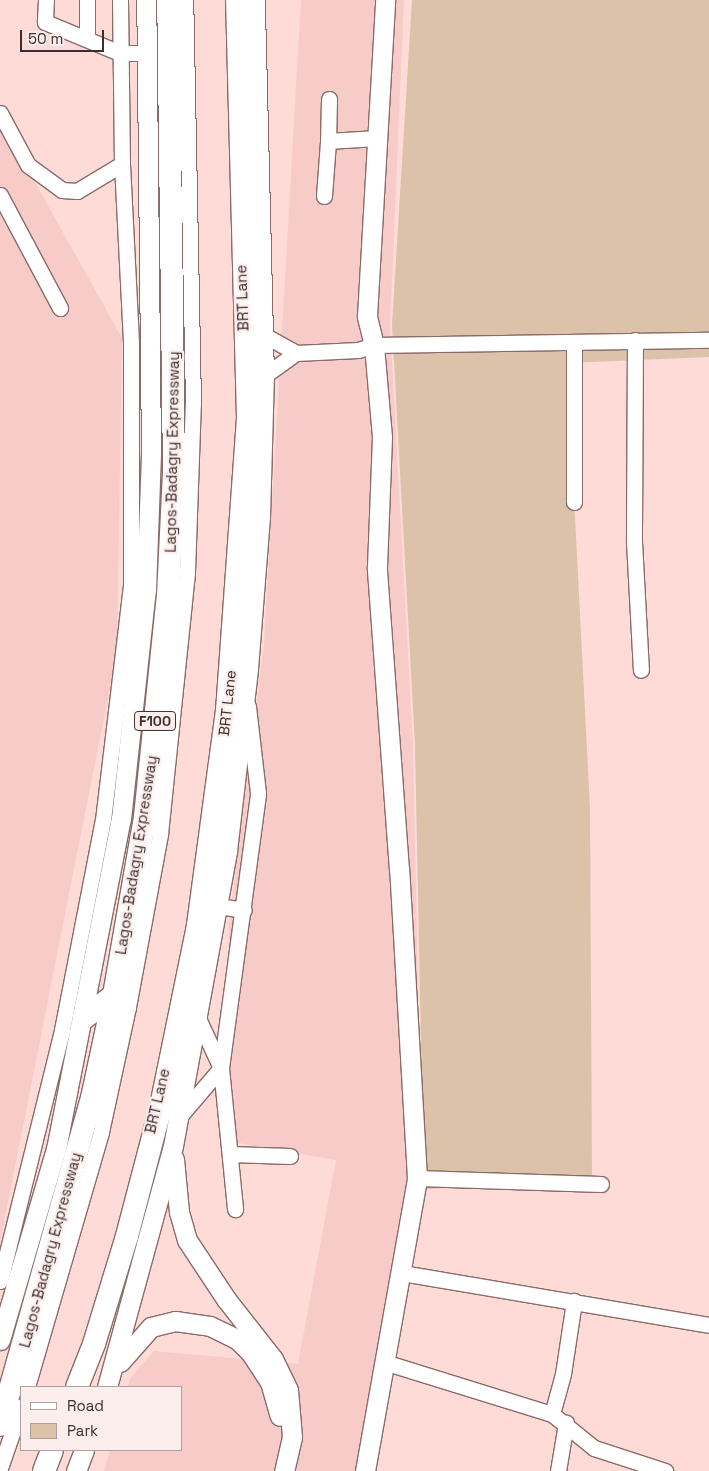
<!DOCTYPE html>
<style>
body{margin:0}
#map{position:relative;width:709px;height:1471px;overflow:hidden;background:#fedbd7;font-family:"Space Grotesk",sans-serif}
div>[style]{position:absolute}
.built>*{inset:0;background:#f7cbc7}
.green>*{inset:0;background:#dbc2a8}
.roads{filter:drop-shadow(1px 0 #8a6b68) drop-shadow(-1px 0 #8a6b68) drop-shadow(0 1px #8a6b68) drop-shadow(0 -1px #8a6b68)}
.minor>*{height:15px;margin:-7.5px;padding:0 7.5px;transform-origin:7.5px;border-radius:7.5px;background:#fff}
.major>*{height:19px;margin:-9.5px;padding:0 9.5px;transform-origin:9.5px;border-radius:9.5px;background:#fff}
.highway>*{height:22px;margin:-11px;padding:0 11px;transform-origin:11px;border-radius:11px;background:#fff}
span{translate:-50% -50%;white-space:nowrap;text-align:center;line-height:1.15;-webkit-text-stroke:4.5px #fceeec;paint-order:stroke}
.shield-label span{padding:1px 4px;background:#fceeec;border:1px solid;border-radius:4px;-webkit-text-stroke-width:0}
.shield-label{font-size:14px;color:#3c2e2d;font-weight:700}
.street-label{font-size:15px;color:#3c2e2d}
.legend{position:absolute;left:20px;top:1386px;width:162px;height:65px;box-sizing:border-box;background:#fceeec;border:1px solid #afa1a0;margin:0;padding:6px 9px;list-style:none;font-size:15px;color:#3c2e2d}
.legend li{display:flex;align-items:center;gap:10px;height:25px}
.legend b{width:25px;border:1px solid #afa1a0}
.scale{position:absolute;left:20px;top:30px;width:84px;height:22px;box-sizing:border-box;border:2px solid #3c2e2d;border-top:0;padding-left:6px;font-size:15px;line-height:18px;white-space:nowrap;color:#3c2e2d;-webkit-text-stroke:4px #fceeec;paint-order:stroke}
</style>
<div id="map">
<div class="built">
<i style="clip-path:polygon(301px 0,404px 0,390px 326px,413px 745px,422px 1189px,368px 1471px,104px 1471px,110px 1450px,181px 1450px,181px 1387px,128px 1387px,130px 1379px,154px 1351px,298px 1364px,336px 1160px,227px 1141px,229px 925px,264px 644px)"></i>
<i style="clip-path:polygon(0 120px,122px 338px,117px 652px,0 1242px)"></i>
</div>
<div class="green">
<i style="clip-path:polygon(412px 0,709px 0,709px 357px,567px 363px,590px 808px,592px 1181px,424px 1189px,415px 745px,392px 325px)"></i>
</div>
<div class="roads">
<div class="minor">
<i style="left:46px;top:0;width:22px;rotate:93deg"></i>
<i style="left:45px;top:22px;width:81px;rotate:22.5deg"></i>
<i style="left:120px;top:53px;width:26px"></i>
<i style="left:87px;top:0;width:38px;rotate:90deg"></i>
<i style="left:0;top:113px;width:59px;rotate:61.7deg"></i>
<i style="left:28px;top:165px;width:42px;rotate:36.3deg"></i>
<i style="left:62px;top:190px;width:15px;rotate:4deg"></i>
<i style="left:77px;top:191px;width:52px;rotate:-31deg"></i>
<i style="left:328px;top:141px;width:42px;rotate:-88.6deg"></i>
<i style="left:0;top:195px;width:128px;rotate:62deg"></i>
<i style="left:324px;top:196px;width:55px;rotate:-85.8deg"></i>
<i style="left:328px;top:141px;width:49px;rotate:-3.5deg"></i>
<i style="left:264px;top:335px;width:37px;rotate:29deg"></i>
<i style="left:296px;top:353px;width:62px;rotate:-2.8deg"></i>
<i style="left:358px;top:350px;width:17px;rotate:-17deg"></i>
<i style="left:374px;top:345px;width:335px;rotate:-0.9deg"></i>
<i style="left:635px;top:340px;width:202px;rotate:90.3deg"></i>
<i style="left:634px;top:542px;width:128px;rotate:86.9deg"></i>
<i style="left:574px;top:342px;width:160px;rotate:90deg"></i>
<i style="left:264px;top:376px;width:39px;rotate:-36deg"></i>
<i style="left:217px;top:906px;width:27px;rotate:8deg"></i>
<i style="left:197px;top:1016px;width:57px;rotate:65.2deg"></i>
<i style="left:221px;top:1068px;width:142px;rotate:84.3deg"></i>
<i style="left:178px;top:1118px;width:66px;rotate:-49.3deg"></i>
<i style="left:221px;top:1068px;width:277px;rotate:-82.3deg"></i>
<i style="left:258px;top:793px;width:88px;rotate:-96.6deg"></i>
<i style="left:230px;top:1154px;width:60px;rotate:1.9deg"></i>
<i style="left:417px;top:1178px;width:184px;rotate:1.9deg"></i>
<i style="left:402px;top:1273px;width:311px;rotate:9.6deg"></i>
<i style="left:0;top:1281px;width:259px;rotate:-76.1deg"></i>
<i style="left:62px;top:1030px;width:214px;rotate:-79deg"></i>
<i style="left:103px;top:820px;width:237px;rotate:-83.2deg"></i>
<i style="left:131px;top:585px;width:243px;rotate:-90deg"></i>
<i style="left:131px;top:342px;width:178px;rotate:-92.9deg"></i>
<i style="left:122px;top:164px;width:164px;rotate:-90.7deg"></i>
<i style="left:384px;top:1362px;width:176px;rotate:17.2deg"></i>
<i style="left:552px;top:1414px;width:54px;rotate:39deg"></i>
<i style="left:594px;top:1448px;width:75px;rotate:17.9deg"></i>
<i style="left:27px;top:1387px;width:266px;rotate:-73.8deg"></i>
<i style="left:101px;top:1132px;width:128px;rotate:-77.8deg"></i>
<i style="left:128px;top:1007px;width:176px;rotate:-79.5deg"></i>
<i style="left:160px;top:834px;width:263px;rotate:-84.1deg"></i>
<i style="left:187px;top:572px;width:168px;rotate:-88deg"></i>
<i style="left:193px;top:404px;width:404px;rotate:-91.1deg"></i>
<i style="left:552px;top:1414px;width:41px;rotate:-74.6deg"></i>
<i style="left:563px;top:1374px;width:74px;rotate:-81.4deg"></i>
<i style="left:0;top:1468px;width:65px;rotate:-71deg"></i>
<i style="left:558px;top:1471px;width:49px;rotate:-80.5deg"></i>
</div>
<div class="major">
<i style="left:174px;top:1159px;width:53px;rotate:84.6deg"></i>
<i style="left:179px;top:1212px;width:29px;rotate:74deg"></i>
<i style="left:187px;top:1240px;width:71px;rotate:56.5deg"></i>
<i style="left:226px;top:1299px;width:76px;rotate:51.9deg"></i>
<i style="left:273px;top:1359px;width:34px;rotate:64deg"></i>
<i style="left:288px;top:1390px;width:47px;rotate:85.1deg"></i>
<i style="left:292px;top:1437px;width:35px;rotate:103deg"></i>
<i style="left:0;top:1340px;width:199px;rotate:-73.7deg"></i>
<i style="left:56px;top:1149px;width:336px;rotate:-78.9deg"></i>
<i style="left:121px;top:819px;width:230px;rotate:-83.8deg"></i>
<i style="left:146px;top:590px;width:136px;rotate:-87.9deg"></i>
<i style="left:151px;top:454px;width:454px;rotate:-90.6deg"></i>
<i style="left:120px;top:1362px;width:47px;rotate:-48.5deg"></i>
<i style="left:151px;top:1327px;width:25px;rotate:-14deg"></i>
<i style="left:175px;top:1321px;width:35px;rotate:8deg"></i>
<i style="left:210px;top:1326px;width:30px;rotate:26deg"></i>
<i style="left:237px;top:1339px;width:20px;rotate:45deg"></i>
<i style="left:251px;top:1353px;width:35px;rotate:57deg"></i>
<i style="left:270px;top:1382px;width:35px;rotate:74deg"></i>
<i style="left:107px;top:1387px;width:250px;rotate:-74.7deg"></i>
<i style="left:173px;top:1146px;width:300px;rotate:-79.6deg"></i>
<i style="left:227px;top:851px;width:183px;rotate:-83.4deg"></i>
<i style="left:248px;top:669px;width:152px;rotate:-85.5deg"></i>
<i style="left:260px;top:517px;width:141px;rotate:-88.4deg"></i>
<i style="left:264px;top:376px;width:376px;rotate:-91.4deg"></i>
<i style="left:76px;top:1471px;width:22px;rotate:-69deg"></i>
<i style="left:365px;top:1471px;width:298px;rotate:-79.9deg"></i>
<i style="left:417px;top:1178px;width:309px;rotate:-93.3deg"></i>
<i style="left:399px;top:870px;width:304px;rotate:-94.2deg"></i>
<i style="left:377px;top:567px;width:130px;rotate:-87.8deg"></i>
<i style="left:382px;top:437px;width:92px;rotate:-95deg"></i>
<i style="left:374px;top:345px;width:30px;rotate:-104deg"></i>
<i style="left:367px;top:316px;width:317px;rotate:-86.7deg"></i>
</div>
<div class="highway">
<i style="left:84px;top:1018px;width:38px;rotate:-37deg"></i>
<i style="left:77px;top:1387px;width:46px;rotate:-68.4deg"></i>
<i style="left:94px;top:1344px;width:113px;rotate:-73deg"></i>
<i style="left:127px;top:1236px;width:134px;rotate:-75.3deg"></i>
<i style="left:161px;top:1106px;width:185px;rotate:-78.4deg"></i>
<i style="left:198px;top:925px;width:216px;rotate:-82.3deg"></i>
<i style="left:227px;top:711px;width:294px;rotate:-85.9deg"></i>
<i style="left:248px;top:418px;width:418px;rotate:-91.5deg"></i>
<i style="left:0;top:1425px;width:340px;rotate:-74.3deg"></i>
<i style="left:92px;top:1098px;width:105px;rotate:-77.9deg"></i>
<i style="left:114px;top:995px;width:181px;rotate:-80.1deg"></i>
<i style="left:145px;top:817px;width:223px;rotate:-84.1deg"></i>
<i style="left:168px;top:595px;width:123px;rotate:-87.2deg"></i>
<i style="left:174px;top:472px;width:472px;rotate:-90.7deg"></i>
<i style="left:44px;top:1471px;width:22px;rotate:-69deg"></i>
</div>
</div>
<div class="shield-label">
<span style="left:155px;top:721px">F100</span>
</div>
<div class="street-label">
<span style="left:242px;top:298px;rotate:-92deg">BRT Lane</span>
<span style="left:172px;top:452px;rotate:-89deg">Lagos-Badagry Expressway</span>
<span style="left:227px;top:703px;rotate:-84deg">BRT Lane</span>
<span style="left:136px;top:855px;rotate:-81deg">Lagos-Badagry Expressway</span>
<span style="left:157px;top:1101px;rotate:-77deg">BRT Lane</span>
<span style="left:50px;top:1250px;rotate:-75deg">Lagos-Badagry Expressway</span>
</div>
<ul class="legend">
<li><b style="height:6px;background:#fff"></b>Road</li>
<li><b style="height:14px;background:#dbc2a8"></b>Park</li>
</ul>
<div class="scale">50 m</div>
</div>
